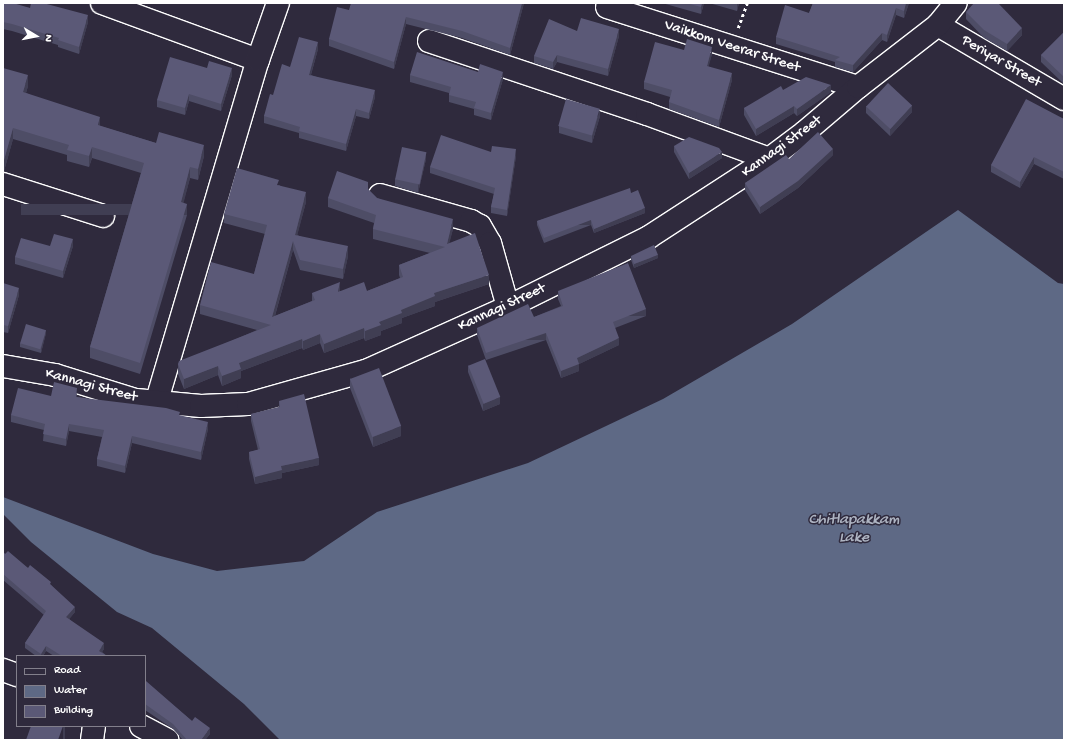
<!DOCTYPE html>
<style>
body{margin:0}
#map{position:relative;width:1067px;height:743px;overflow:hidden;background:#2f2a3d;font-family:"Gochi Hand",sans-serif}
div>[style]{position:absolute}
.water>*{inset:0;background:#5e6985}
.path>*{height:2.5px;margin-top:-1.25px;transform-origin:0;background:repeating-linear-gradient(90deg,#fff 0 3px,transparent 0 6px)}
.roads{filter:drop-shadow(1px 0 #fff) drop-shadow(-1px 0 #fff) drop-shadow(0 1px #fff) drop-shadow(0 -1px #fff)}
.minor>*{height:22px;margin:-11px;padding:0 11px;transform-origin:11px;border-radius:11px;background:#2f2a3d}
.tertiary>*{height:22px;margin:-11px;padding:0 11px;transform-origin:11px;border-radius:11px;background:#2f2a3d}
.wall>*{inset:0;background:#4e4d66}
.shaded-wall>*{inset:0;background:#403e53;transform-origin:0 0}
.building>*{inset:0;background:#5b5977;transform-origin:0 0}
span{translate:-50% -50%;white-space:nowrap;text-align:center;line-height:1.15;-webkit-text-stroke:3px #2f2a3d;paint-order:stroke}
.street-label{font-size:15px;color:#fff}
.water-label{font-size:16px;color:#aeb4c2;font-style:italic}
.frame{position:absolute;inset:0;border:4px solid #fff;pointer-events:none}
.legend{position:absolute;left:16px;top:655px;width:130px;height:72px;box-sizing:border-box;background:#2f2a3d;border:1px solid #827f8b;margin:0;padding:5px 7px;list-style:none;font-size:12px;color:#fff}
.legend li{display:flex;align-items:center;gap:8px;height:20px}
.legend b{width:20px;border:1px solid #827f8b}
.north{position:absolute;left:16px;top:16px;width:40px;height:40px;-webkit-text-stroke:3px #2f2a3d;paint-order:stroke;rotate:100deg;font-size:11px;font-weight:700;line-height:16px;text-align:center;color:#fff}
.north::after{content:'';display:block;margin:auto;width:14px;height:18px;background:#fff;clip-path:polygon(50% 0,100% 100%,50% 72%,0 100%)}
</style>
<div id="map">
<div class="water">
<i style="clip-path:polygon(958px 210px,1058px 283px,1064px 284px,1064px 740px,280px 740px,244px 704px,152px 628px,117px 612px,31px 542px,3px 514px,3px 497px,153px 554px,217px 571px,304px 561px,377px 512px,528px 463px,663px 399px,792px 324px)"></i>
</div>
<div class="path">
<i style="left:738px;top:28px;width:27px;rotate:-70deg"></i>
</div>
<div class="roads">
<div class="minor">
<i style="left:102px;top:3px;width:166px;rotate:20.1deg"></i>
<i style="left:607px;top:7px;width:263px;rotate:17.7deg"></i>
<i style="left:938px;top:25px;width:146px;rotate:30.4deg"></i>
<i style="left:429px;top:41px;width:230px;rotate:18.5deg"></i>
<i style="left:647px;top:114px;width:130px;rotate:20.2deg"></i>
<i style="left:3px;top:184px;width:105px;rotate:17.7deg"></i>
<i style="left:380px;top:195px;width:95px;rotate:15.9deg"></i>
<i style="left:471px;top:221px;width:10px;rotate:29deg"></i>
<i style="left:480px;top:226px;width:20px;rotate:60deg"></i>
<i style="left:490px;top:243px;width:66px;rotate:74.3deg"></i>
<i style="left:157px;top:400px;width:355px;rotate:-73.5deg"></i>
<i style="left:258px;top:60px;width:60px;rotate:-70.7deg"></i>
<i style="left:3px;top:670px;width:15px;rotate:20deg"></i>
<i style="left:141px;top:726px;width:30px;rotate:28deg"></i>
<i style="left:92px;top:740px;width:14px;rotate:-82deg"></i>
</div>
<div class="tertiary">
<i style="left:3px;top:366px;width:53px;rotate:9.8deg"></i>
<i style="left:55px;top:375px;width:85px;rotate:17.2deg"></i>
<i style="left:136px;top:400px;width:65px;rotate:5.3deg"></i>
<i style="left:201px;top:406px;width:47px;rotate:-2.4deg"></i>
<i style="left:248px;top:404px;width:125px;rotate:-15.8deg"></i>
<i style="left:368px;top:370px;width:154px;rotate:-24.2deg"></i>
<i style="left:508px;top:307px;width:157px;rotate:-26.4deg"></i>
<i style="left:649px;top:237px;width:143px;rotate:-33deg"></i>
<i style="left:769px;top:159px;width:45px;rotate:-36.9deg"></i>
<i style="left:805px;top:132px;width:70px;rotate:-40.3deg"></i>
<i style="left:858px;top:87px;width:101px;rotate:-37.8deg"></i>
<i style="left:938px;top:25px;width:28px;rotate:-51deg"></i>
</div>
</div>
<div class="wall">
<i style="clip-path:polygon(3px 3px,30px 8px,88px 22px,79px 54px,58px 47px,58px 45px,12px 31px,3px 29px)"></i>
<i style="clip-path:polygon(524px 3px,510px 55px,462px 38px,406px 24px,394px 69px,329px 46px,329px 39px,349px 10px)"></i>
<i style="clip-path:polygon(662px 3px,704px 3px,701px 14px)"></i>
<i style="clip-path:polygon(709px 3px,739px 3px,737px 11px)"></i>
<i style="clip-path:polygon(813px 3px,909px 3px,904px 18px,896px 15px,887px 42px,882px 40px,853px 72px,835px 67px,835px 62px,776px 44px,776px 37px,809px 13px)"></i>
<i style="clip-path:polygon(966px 12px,1022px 35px,1007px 51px,984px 38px,966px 19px)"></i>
<i style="clip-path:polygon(577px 31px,619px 36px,608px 76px,557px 62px,553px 69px,534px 63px,534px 56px)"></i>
<i style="clip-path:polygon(1064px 32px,1064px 84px,1041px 62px,1041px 55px)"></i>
<i style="clip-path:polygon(318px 49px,311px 75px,375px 97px,369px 119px,356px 116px,346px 151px,299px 138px,299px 133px,264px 123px,264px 116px,290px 67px)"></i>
<i style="clip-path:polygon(684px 50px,712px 54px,708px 67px,732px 80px,719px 127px,669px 109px,669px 102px,670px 97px,644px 89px,644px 82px)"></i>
<i style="clip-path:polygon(3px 68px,28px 86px,26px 93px,100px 126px,156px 143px,204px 156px,198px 180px,190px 178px,183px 203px,187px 215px,140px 374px,90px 358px,90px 347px,141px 173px,92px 158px,89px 167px,67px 161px,67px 155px,13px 139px,4px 171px,3px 171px)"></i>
<i style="clip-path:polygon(478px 72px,503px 79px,491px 120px,474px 115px,474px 109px,449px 102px,449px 93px,410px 82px,410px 75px)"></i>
<i style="clip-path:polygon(232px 75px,221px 111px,189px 101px,185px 115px,157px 107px,157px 100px)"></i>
<i style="clip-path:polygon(783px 90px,831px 92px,797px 116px,794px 113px,756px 136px,744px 115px,744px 108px)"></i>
<i style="clip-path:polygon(866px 106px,912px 112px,890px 136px,866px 113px)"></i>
<i style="clip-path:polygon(600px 116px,592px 143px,559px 133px,559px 126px)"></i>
<i style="clip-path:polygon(1064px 119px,1064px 179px,1034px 164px,1020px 188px,991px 172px,991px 165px)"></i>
<i style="clip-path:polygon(674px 146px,722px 158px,689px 179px,674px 152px)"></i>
<i style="clip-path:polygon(491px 152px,516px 156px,507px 216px,491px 213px,491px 207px,494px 194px,430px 173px,430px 167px)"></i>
<i style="clip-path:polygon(833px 155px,798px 188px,760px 214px,745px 190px,745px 183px,789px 159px)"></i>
<i style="clip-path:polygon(426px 159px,418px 193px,395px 186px,395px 179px)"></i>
<i style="clip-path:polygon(279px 185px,306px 202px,297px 235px,348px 256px,343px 279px,300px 270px,293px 250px,275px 316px,312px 301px,312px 293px,340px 291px,367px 291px,400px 278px,399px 275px,399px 265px,430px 253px,373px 239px,373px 229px,374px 223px,328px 207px,328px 198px,368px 189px,377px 198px,453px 229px,449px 243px,489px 284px,435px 302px,435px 306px,402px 318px,402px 323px,381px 331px,381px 335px,365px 341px,364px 338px,324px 353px,320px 343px,303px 350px,302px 348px,241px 371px,241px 378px,222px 386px,218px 375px,184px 389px,178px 374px,178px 364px,257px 330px,200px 314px,200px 305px,254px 274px,265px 234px,224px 223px,224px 214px)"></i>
<i style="clip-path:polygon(631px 193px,645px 213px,594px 233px,591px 225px,544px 243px,537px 225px,537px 221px)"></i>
<i style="clip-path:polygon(50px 246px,73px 246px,63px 278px,15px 264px,15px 257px)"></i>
<i style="clip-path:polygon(631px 256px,658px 258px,634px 268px,631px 260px)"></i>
<i style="clip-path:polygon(3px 283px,19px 295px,8px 333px,3px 332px)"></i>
<i style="clip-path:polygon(558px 291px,646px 316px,615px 328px,619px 345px,579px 364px,579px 371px,561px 378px,546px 340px,486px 360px,477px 335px,477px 328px,534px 317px,561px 306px,558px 299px)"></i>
<i style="clip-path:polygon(46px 333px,41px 353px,20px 347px,20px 343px)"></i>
<i style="clip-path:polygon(468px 365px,500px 404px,483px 411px,468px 372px)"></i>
<i style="clip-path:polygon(350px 378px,401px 436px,373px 447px,350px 388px)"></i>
<i style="clip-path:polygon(77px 395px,77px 397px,180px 416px,208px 429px,201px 460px,132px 443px,125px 473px,97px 466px,97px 459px,102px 437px,69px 431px,66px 446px,43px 441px,44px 430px,11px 422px,11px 415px,51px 396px)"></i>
<i style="clip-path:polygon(279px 401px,319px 465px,282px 473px,282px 478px,255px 484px,249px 459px,249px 452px,258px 450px,251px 421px,251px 414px,279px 407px)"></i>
<i style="clip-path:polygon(3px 552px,5px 554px,28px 568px,51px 585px,75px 612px,69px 619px,104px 649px,102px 652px,107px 656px,54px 656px,46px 651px,43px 656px,36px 656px,25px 648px,25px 643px,44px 615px,3px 580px)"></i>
<i style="clip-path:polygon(145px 682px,192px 721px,210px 734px,205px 740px,183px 740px,173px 729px,145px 710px)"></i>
</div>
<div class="shaded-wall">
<i style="clip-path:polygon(522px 3px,524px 3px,510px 55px,510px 48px)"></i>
<i style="clip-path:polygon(702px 3px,704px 3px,701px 14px,701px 7px)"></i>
<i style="clip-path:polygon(737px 3px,739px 3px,737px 11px)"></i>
<i style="clip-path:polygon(906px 3px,909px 3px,904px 18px,904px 11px)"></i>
<i style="clip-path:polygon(896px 8px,896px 15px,887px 42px,887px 35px)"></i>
<i style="clip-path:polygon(88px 15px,88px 22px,79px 54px,79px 47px)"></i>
<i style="clip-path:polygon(406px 17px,406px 24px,394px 69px,394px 62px)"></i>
<i style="clip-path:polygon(1022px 28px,1022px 35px,1007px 51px,1007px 44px)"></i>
<i style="clip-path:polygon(619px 29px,619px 36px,608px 76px,608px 69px)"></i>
<i style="clip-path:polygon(882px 33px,882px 40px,853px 72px,853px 65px)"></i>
<i style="clip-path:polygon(318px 42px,318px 49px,309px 81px,309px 75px)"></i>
<i style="clip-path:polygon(712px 47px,712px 54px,707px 73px,707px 66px)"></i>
<i style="clip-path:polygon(557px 55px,557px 62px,553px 69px,553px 62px)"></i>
<i style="clip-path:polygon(232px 68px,232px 75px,221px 111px,221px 104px)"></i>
<i style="clip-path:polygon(503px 72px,503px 79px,491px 120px,491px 113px)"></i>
<i style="clip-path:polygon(732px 73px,732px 80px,719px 127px,719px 120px)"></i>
<i style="clip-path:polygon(28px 75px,28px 86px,23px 103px,23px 92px)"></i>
<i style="clip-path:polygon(831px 85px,831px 92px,797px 116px,797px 109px)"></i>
<i style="clip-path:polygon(375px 90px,375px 97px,369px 119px,369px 113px)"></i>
<i style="clip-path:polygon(189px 94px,189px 101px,185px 115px,185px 108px)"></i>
<i style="clip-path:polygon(912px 105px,912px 112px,890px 136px,890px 129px)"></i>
<i style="clip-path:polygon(794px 106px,794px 113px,756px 136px,756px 129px)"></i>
<i style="clip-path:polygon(356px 109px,356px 116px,346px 151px,346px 144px)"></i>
<i style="clip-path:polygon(600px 109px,600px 116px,592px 143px,592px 136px)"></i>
<i style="clip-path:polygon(100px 117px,100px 128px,98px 125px)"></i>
<i style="clip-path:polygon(13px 128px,13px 139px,4px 171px,4px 160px)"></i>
<i style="clip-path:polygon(204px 145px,204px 156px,198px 180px,198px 169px)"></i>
<i style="clip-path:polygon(92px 147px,92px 158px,89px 167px,89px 156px)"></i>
<i style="clip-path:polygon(516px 149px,516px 156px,507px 216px,507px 210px)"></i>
<i style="clip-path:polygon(833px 149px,833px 155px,798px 188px,760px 214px,760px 207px)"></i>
<i style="clip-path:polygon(426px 152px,426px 159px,418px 193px,418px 186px)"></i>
<i style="clip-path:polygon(722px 152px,722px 158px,689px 179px,689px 173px)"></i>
<i style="clip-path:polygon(1034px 157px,1034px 164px,1020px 188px,1020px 182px)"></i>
<i style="clip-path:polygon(190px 167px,190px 178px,181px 213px,181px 202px)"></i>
<i style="clip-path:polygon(306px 192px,306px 202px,295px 244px,295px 235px)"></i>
<i style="left:187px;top:204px;width:11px;height:166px;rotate:90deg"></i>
<i style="clip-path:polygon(645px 208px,645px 213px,594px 233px,594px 229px)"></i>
<i style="clip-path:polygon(453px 219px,453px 229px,447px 253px,447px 244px)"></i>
<i style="left:591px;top:220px;width:5px;height:50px;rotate:90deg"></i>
<i style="clip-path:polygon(73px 239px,73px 246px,63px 278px,63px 271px)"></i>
<i style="clip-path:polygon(293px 241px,293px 250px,272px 326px,272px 317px)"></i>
<i style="clip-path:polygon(348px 246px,348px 256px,343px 279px,343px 269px)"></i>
<i style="clip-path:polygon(658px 255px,658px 258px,634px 268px,634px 264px)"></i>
<i style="clip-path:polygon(489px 275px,489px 284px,435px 302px,435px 306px,402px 318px,402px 323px,381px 331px,381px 335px,365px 341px,365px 331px,379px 322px,401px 310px,434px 293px)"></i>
<i style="clip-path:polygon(340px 282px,340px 291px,338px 292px)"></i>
<i style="clip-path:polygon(19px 288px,19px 295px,8px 333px,8px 326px)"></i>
<i style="left:646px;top:309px;width:7px;height:35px;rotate:90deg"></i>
<i style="clip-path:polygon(364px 328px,364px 338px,324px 353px,324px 344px)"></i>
<i style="clip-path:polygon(46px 330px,46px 333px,41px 353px,41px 349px)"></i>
<i style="left:546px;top:333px;width:7px;height:63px;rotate:90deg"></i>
<i style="clip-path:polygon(320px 334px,320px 343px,303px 350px,303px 341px)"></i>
<i style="clip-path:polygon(619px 338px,619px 345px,579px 364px,579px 371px,561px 378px,561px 371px,577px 358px)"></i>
<i style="clip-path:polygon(302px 339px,302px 348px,241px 371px,241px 378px,222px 386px,222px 376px,239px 363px)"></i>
<i style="clip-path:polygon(218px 366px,218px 375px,184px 389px,184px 379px)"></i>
<i style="clip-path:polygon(77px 388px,77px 395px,76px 404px,76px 397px)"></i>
<i style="clip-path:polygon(500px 397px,500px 404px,483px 411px,483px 404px)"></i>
<i style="clip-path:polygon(208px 422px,208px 429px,201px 460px,201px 452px)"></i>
<i style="clip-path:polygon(69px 424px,69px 431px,66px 446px,66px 439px)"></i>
<i style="clip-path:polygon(401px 426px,401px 436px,373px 447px,373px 437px)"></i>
<i style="clip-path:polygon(132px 436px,132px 443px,125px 473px,125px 466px)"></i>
<i style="clip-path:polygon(319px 458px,319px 465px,282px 473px,282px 478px,255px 484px,255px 477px,281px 466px)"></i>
<i style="clip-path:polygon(75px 607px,75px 612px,66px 623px,66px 617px)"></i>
<i style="clip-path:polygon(104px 643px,104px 649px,99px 656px,99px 651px)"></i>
<i style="clip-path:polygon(46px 646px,46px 651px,43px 656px,41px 656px,41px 654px)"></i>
<i style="left:63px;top:726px;width:2px;height:15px"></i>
<i style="clip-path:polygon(210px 728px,210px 734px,205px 740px,201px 740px)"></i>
</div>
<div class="building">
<i style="clip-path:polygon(3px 3px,13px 3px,30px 8px,31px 3px,43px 3px,88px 15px,79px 47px,58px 40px,59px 38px,12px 24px,3px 22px)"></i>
<i style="clip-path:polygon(351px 3px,522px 3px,510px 48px,462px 31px,406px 17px,394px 62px,329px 39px,337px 7px,349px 10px)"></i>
<i style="clip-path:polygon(686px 3px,702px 3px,701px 7px)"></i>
<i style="clip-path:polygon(813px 3px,906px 3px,904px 11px,896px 8px,887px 35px,882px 33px,853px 65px,835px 60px,840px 57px,776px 37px,785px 5px,809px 13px)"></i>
<i style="clip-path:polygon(974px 3px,998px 3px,1022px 28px,1007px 44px,984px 30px,966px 12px)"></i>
<i style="clip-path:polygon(581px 18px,619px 29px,608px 69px,557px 55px,553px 62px,534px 56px,549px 19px,577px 31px)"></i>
<i style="clip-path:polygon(1064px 32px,1064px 77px,1041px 55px)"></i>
<i style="clip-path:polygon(299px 37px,318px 42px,309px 75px,375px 90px,369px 113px,356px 109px,346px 144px,299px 131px,300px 127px,264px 116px,270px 94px,273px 95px,282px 64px,290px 67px)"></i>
<i style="clip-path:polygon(687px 39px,712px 47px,707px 66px,732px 73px,719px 120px,669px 102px,672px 90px,644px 82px,655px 42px,684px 50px)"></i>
<i style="clip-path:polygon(417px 52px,478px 72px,480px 64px,503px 72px,491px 113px,474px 108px,476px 102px,449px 95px,451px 87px,410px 75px)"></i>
<i style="clip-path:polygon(170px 57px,207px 68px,209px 61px,232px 68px,221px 104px,189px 94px,185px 108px,157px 100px)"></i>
<i style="clip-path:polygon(3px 68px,28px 75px,23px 92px,100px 117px,98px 125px,156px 143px,159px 132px,204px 145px,198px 169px,190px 167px,181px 202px,187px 204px,140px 363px,90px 347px,144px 163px,92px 147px,89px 156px,67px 150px,69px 145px,13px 128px,4px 160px,3px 160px)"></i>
<i style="clip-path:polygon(806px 77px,831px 85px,797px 109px,794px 106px,756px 129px,744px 108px,781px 86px,783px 90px)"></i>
<i style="left:888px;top:83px;width:33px;height:32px;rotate:43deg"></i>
<i style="left:566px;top:99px;width:35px;height:28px;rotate:16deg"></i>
<i style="clip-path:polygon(1026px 99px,1064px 119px,1064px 172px,1034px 157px,1020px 182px,991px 165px)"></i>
<i style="clip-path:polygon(818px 132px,833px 149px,798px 181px,760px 207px,745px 183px,786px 155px,789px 159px)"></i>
<i style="clip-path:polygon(441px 135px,491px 152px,492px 146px,516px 149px,507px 210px,491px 207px,495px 188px,430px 167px)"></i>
<i style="clip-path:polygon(689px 137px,719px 148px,722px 152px,689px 173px,674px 146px)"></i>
<i style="left:402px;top:147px;width:25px;height:33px;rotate:12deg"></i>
<i style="clip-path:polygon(237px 168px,279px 180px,277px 185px,306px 192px,295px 235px,348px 246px,343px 269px,300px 260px,293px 241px,272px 317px,315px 300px,312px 293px,340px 282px,338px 292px,364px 282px,367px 291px,403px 277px,399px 265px,445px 247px,373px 229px,376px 215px,328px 198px,337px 171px,368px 182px,368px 189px,377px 198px,453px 219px,447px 244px,475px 233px,489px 275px,434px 293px,435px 296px,401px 310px,402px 313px,379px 322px,381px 325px,365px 331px,364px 328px,324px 344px,320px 334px,303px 341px,302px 339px,239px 363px,241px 369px,222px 376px,218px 366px,184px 379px,178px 364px,179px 361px,271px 325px,200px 305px,211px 262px,254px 274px,267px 225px,224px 214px)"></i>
<i style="clip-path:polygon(630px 188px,631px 193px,638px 190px,645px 208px,594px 229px,591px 220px,544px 238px,537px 221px)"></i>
<i style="clip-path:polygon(54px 234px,73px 239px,63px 271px,15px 257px,21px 238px,50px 246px)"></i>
<i style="clip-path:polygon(654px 245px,658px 255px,634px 264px,631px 256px)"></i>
<i style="clip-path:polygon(628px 263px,646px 309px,613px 322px,619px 338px,577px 358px,579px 364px,561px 371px,546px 333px,486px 353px,477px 328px,528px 304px,534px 317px,563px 306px,558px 291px)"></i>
<i style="clip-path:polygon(3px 283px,19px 288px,8px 326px,3px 325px)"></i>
<i style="left:26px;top:324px;width:21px;height:20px;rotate:17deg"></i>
<i style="left:485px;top:359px;width:41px;height:18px;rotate:68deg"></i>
<i style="left:379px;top:368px;width:62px;height:31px;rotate:69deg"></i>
<i style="clip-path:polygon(54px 382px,77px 388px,76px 397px,166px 408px,180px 412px,179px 415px,208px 422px,201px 452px,132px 436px,125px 466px,97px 459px,104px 430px,69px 424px,66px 439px,43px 434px,45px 424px,11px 415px,18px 388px,51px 396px)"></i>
<i style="clip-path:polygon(304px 394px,319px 458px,281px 466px,282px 470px,255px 477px,249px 452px,260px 449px,251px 414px,280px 407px,279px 401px)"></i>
<i style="clip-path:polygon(8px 551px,28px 568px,30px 565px,51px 582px,50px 584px,75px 607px,66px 617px,104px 643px,99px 651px,107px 656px,62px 656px,46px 646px,41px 654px,25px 643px,46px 611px,3px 574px,3px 552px,5px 554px)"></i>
<i style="clip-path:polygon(146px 681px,192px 721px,195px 717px,210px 728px,201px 740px,187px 740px,173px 724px,145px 704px,145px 682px)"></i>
<i style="clip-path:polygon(31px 726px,63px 726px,58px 740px,26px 740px)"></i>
</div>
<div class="street-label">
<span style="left:732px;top:47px;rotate:18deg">Vaikkom Veerar Street</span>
<span style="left:1001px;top:62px;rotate:30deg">Periyar Street</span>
<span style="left:782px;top:147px;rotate:-36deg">Kannagi Street</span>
<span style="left:502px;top:308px;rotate:-25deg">Kannagi Street</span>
<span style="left:91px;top:386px;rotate:15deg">Kannagi Street</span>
</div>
<div class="water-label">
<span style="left:854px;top:530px">Chitlapakkam<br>Lake</span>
</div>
<div class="frame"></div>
<ul class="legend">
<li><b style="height:5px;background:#2f2a3d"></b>Road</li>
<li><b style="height:11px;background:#5e6985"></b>Water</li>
<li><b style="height:11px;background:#5b5977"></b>Building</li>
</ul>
<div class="north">N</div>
</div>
